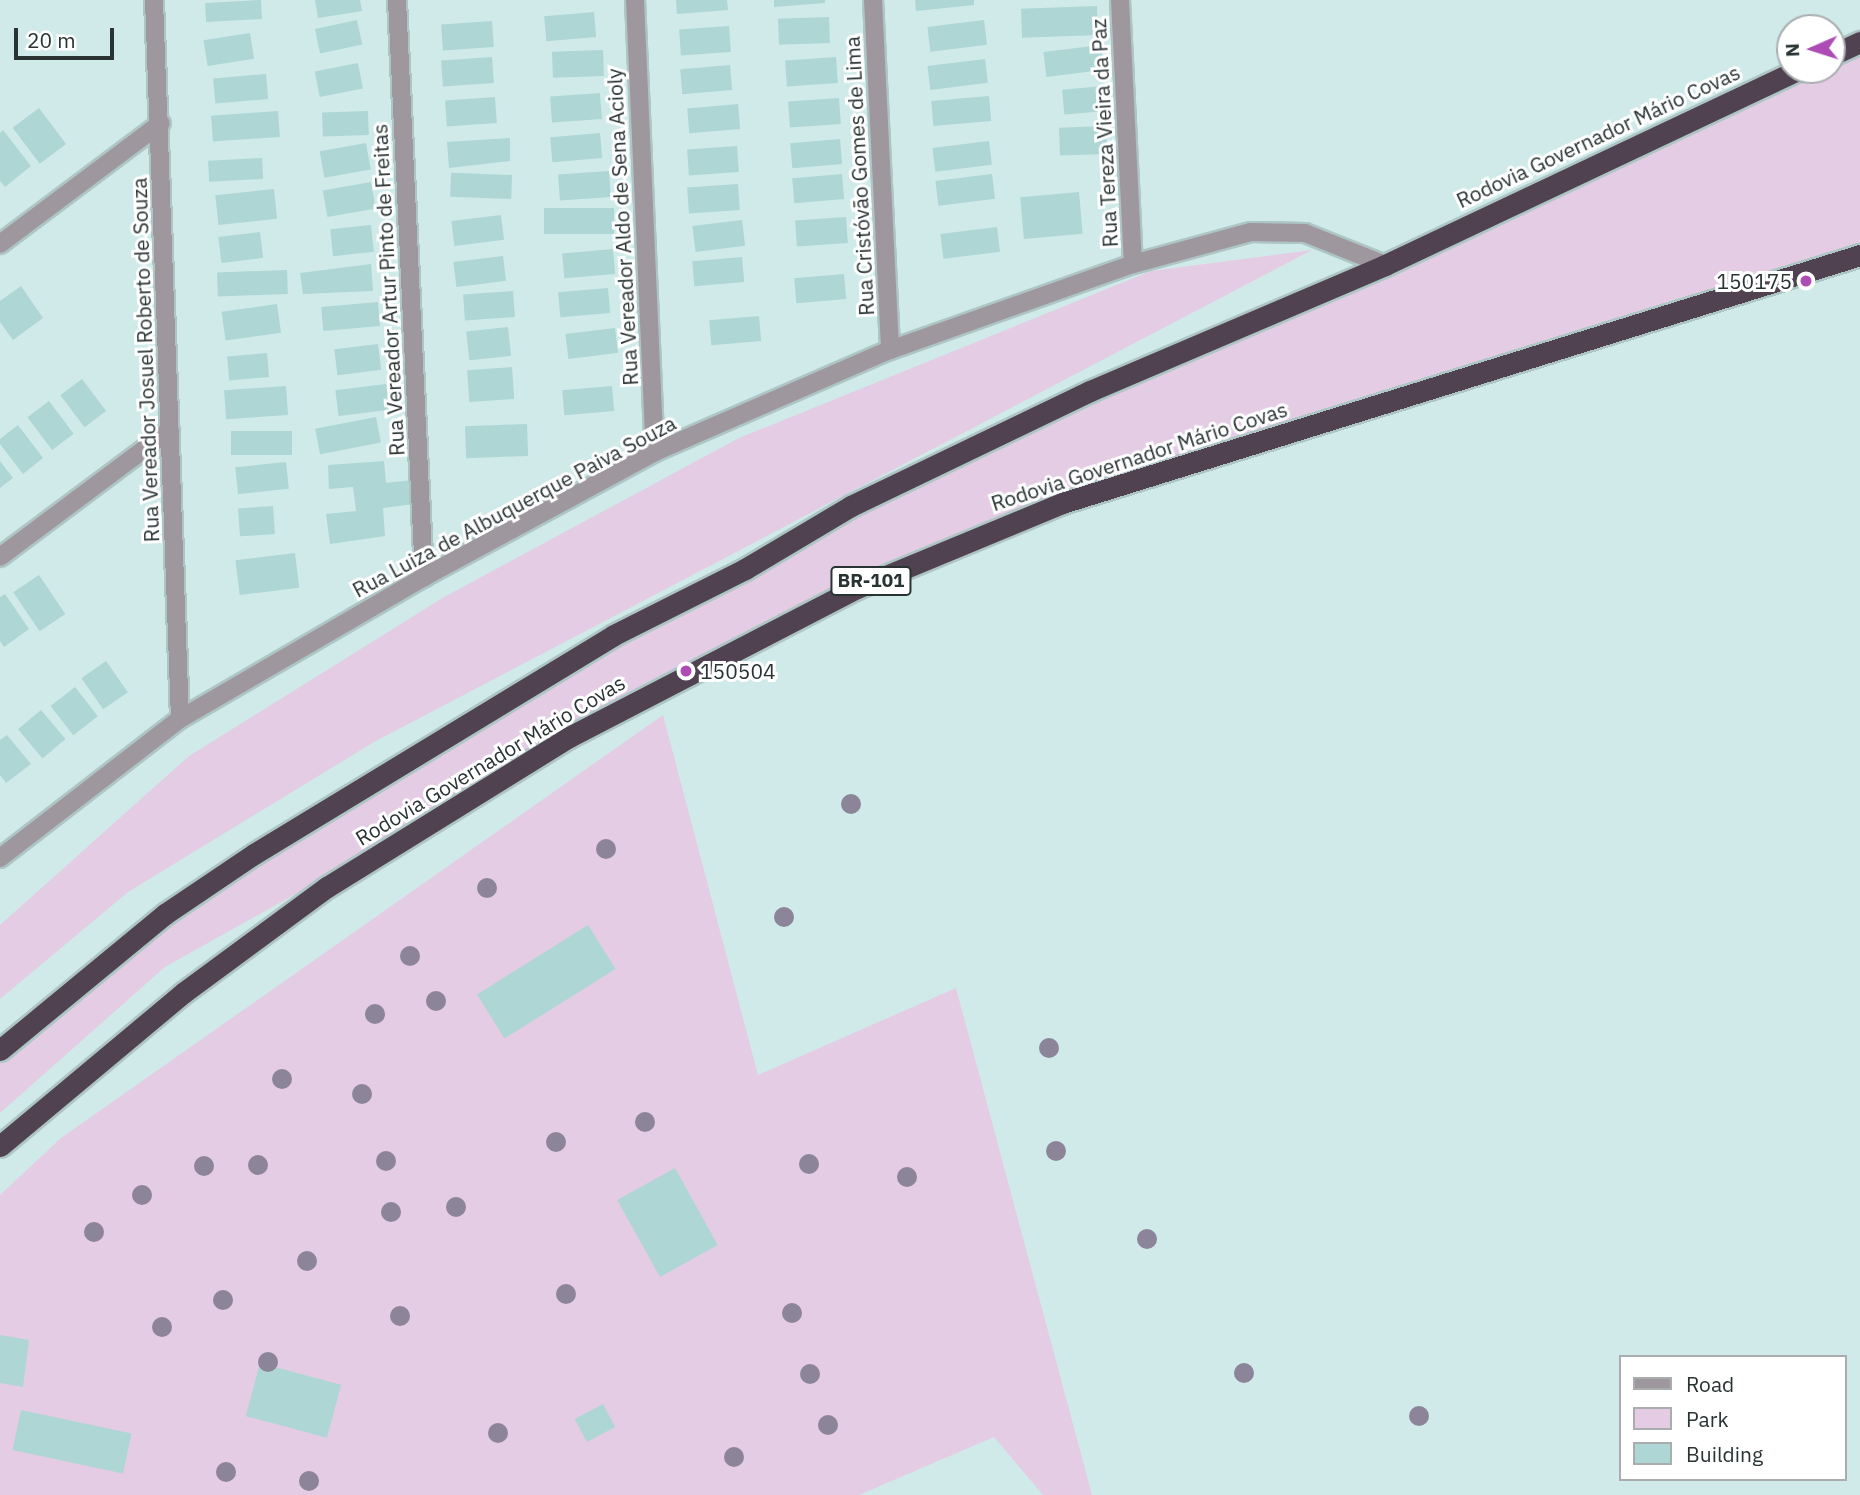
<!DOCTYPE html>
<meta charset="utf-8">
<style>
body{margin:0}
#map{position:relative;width:1860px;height:1495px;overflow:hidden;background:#cfeae9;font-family:"IBM Plex Sans",sans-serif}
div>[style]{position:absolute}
.green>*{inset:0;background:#e4cce5}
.building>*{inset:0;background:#aed6d4;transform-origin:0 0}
.roads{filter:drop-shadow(2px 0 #aec5c5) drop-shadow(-2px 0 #aec5c5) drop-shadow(0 2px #aec5c5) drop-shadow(0 -2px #aec5c5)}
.minor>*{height:18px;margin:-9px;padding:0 9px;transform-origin:9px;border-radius:9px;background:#9e979e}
.highway>*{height:21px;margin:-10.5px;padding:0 10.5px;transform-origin:10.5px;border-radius:10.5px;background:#504250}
.trees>*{width:20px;height:20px;margin:-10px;border-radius:50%;background:#8c8599}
.dots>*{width:19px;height:19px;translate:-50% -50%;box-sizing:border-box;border:4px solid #fff;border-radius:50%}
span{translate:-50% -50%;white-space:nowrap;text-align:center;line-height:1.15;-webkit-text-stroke:6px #fff;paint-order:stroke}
.shield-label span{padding:2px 5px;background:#fff;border:2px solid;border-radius:5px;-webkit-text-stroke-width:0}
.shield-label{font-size:19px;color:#293333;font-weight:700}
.street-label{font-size:21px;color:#293333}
.poi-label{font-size:21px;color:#293333}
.right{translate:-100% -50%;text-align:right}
.left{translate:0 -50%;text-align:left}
.legend{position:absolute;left:1619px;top:1355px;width:228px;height:126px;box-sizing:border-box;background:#fff;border:2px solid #a9adad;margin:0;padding:9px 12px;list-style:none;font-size:21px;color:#293333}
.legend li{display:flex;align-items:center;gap:14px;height:35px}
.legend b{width:35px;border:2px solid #a9adad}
.north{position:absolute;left:1776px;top:14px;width:70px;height:70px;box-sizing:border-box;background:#fff;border:2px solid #a9adad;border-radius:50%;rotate:267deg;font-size:19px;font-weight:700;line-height:28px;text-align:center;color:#293333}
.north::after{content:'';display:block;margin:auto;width:24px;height:32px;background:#ac4cb4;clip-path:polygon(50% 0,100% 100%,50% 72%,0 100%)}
.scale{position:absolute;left:14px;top:28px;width:100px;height:32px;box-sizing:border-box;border:4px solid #293333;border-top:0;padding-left:9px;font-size:21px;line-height:24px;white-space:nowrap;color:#293333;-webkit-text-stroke:5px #fff;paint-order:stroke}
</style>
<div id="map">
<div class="green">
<i style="clip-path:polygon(1860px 42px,1860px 254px,1382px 403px,910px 564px,444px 811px,165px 967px,0 1113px,0 1050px,143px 931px,339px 800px,745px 569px,1718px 106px,1798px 70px,1832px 70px,1832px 55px)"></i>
<i style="clip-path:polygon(1312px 250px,374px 742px,128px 892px,0 999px,0 925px,189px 756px,444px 597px,739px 438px,1151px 271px)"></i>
<i style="clip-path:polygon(663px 715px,758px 1075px,956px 988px,1092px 1495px,1043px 1495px,994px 1437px,859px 1495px,0 1495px,0 1195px,61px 1138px)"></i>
</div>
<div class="building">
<i style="left:261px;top:0;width:19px;height:56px;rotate:87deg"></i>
<i style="clip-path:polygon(315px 0,360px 0,362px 11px,318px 18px)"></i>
<i style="clip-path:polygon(676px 0,727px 0,728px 10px,677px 14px)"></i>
<i style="clip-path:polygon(774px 0,825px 0,825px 3px,774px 7px)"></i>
<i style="clip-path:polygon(915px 0,974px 0,974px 5px,916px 11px)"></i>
<i style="left:1097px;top:6px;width:29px;height:76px;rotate:88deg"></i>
<i style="left:594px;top:12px;width:25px;height:50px;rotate:85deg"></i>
<i style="left:829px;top:17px;width:26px;height:51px;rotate:88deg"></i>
<i style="left:357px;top:20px;width:25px;height:43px;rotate:78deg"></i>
<i style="left:984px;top:20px;width:25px;height:57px;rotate:83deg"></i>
<i style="left:492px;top:21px;width:26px;height:51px;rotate:86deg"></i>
<i style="left:729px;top:26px;width:26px;height:50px;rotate:86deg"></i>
<i style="left:250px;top:33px;width:26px;height:47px;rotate:81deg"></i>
<i style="left:1101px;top:45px;width:25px;height:58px;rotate:83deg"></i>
<i style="left:603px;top:50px;width:26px;height:51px;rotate:88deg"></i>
<i style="left:492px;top:57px;width:26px;height:51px;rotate:86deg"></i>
<i style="left:836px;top:57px;width:26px;height:51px;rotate:86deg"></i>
<i style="left:985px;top:59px;width:24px;height:58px;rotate:83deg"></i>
<i style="left:358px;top:63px;width:26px;height:44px;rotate:79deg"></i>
<i style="left:730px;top:65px;width:25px;height:50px;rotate:85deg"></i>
<i style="left:266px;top:74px;width:25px;height:53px;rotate:85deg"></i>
<i style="left:1104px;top:86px;width:25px;height:42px;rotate:85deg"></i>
<i style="left:600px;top:93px;width:26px;height:50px;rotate:86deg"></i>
<i style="left:989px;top:96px;width:25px;height:58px;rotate:85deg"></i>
<i style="left:495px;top:97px;width:26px;height:50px;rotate:86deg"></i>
<i style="left:839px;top:98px;width:26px;height:51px;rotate:86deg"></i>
<i style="left:738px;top:104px;width:25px;height:51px;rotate:85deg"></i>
<i style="left:39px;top:108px;width:45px;height:33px;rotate:53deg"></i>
<i style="left:278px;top:111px;width:26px;height:67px;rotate:86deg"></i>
<i style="left:368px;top:111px;width:24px;height:46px;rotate:88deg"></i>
<i style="left:1106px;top:126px;width:28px;height:47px;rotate:88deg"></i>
<i style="clip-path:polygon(3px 130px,31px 166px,5px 187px,0 181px,0 133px)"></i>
<i style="left:600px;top:133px;width:25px;height:50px;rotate:85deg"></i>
<i style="clip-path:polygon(510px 138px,510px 161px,449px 168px,447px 142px)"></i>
<i style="left:840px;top:139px;width:25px;height:50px;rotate:85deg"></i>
<i style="left:989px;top:141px;width:24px;height:57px;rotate:83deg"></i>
<i style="left:366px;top:143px;width:27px;height:47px;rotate:80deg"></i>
<i style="left:737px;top:146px;width:26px;height:50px;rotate:86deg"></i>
<i style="left:262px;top:158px;width:21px;height:54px;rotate:87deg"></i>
<i style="left:609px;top:171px;width:26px;height:51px;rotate:86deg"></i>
<i style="left:842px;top:174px;width:25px;height:50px;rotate:85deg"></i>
<i style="left:992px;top:174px;width:25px;height:57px;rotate:83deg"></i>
<i style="left:512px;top:175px;width:24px;height:61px;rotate:92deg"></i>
<i style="left:371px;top:182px;width:27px;height:49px;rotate:80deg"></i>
<i style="left:738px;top:184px;width:26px;height:51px;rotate:86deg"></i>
<i style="left:274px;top:189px;width:30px;height:59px;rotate:84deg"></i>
<i style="left:1079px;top:192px;width:42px;height:59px;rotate:85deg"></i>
<i style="left:614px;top:208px;width:26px;height:70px;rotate:90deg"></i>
<i style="left:501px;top:215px;width:25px;height:50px;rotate:83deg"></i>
<i style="left:846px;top:217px;width:26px;height:51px;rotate:86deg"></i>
<i style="left:742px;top:220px;width:26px;height:50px;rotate:83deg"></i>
<i style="left:371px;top:225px;width:27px;height:41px;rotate:84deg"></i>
<i style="left:997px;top:227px;width:25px;height:57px;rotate:83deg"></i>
<i style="left:260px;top:232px;width:26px;height:42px;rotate:83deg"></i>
<i style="left:613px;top:249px;width:25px;height:51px;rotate:85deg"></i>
<i style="left:503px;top:256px;width:25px;height:50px;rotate:83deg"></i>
<i style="left:742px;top:257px;width:25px;height:50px;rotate:85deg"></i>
<i style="clip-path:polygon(371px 264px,373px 291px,303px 294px,300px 273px)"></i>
<i style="left:287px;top:270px;width:24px;height:70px;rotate:88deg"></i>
<i style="left:844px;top:274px;width:25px;height:50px;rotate:85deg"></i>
<i style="clip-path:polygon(21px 286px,43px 318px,13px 340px,0 322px,0 301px)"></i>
<i style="left:608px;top:288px;width:25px;height:50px;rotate:85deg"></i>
<i style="left:513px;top:291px;width:26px;height:50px;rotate:86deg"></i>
<i style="left:378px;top:302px;width:24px;height:57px;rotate:85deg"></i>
<i style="left:277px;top:304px;width:29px;height:56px;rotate:82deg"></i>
<i style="left:759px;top:316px;width:25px;height:50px;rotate:85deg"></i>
<i style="left:508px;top:327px;width:29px;height:42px;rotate:84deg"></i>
<i style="left:615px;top:328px;width:25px;height:50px;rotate:83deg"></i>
<i style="left:378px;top:344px;width:26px;height:44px;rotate:83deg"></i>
<i style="left:267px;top:353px;width:24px;height:40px;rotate:85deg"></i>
<i style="left:512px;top:367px;width:32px;height:45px;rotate:86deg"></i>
<i style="left:82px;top:379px;width:40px;height:27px;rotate:53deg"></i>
<i style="left:386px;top:384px;width:26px;height:51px;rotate:83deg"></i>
<i style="left:286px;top:386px;width:29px;height:62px;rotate:86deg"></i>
<i style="left:612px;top:386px;width:25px;height:50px;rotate:85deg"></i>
<i style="left:49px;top:401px;width:41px;height:27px;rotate:53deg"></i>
<i style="left:376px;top:417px;width:26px;height:62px;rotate:79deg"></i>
<i style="left:527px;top:424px;width:32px;height:62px;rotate:88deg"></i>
<i style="clip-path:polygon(18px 425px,43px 458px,23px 474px,0 444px,0 439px)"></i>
<i style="left:292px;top:431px;width:24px;height:61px;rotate:90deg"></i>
<i style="clip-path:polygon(0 461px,13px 478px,0 488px)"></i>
<i style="clip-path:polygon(384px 461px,386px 483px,412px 480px,414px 504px,383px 508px,385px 536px,330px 544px,326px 514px,356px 511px,353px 487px,329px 489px,328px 465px)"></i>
<i style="left:286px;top:462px;width:27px;height:51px;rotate:84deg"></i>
<i style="left:273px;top:506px;width:28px;height:35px;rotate:86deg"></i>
<i style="left:295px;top:553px;width:35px;height:60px;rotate:83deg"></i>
<i style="left:39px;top:575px;width:47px;height:31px;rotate:56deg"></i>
<i style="clip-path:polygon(5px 594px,29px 629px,4px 647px,0 641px,0 597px)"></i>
<i style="left:106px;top:661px;width:38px;height:30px;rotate:55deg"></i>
<i style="left:75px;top:687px;width:37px;height:31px;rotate:52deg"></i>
<i style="left:41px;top:710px;width:38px;height:30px;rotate:50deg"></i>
<i style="clip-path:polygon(7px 735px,31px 764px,6px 783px,0 775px,0 740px)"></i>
<i style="left:588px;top:925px;width:52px;height:131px;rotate:58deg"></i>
<i style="left:675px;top:1168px;width:88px;height:66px;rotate:61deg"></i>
<i style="clip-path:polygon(0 1335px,29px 1340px,23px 1387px,0 1383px)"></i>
<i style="left:260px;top:1363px;width:84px;height:55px;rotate:15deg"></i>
<i style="left:603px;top:1404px;width:26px;height:32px;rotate:62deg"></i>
<i style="left:21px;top:1410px;width:113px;height:41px;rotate:12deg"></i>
</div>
<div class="roads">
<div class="minor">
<i style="left:154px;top:0;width:719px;rotate:87.93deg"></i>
<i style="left:397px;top:0;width:578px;rotate:87.32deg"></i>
<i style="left:635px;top:0;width:452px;rotate:87.5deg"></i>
<i style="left:873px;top:0;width:350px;rotate:87.2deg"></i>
<i style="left:1120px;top:0;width:264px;rotate:87.2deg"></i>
<i style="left:0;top:244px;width:201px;rotate:-36.9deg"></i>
<i style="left:0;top:557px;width:212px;rotate:-36.8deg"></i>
<i style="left:0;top:858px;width:227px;rotate:-37.7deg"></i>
<i style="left:180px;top:719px;width:282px;rotate:-30.2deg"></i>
<i style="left:424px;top:577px;width:263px;rotate:-28.4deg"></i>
<i style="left:655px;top:452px;width:256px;rotate:-23.5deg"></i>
<i style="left:890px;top:350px;width:258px;rotate:-19.5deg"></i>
<i style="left:1133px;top:264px;width:122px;rotate:-15.2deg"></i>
<i style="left:1251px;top:232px;width:54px;rotate:1.1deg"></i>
<i style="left:1305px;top:233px;width:86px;rotate:21.8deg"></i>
</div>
<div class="highway">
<i style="left:1832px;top:55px;width:31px;rotate:-25deg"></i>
<i style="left:0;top:1050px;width:214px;rotate:-39.5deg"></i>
<i style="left:165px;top:914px;width:107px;rotate:-34deg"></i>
<i style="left:254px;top:854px;width:421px;rotate:-31.3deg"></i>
<i style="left:614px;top:635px;width:147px;rotate:-26.7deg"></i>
<i style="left:745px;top:569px;width:123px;rotate:-30.7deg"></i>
<i style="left:851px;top:506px;width:265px;rotate:-25.7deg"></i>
<i style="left:1090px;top:391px;width:321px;rotate:-23.1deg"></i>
<i style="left:1385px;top:265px;width:456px;rotate:-25.3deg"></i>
<i style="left:0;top:1146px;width:239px;rotate:-39.9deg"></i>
<i style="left:183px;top:993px;width:179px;rotate:-36.4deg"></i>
<i style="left:327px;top:887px;width:285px;rotate:-31.8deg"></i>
<i style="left:569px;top:737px;width:324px;rotate:-27.4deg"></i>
<i style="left:857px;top:588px;width:222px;rotate:-22.5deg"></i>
<i style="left:1062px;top:503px;width:836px;rotate:-17.26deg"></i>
</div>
</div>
<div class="trees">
<i style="left:851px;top:804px"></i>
<i style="left:606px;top:849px"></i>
<i style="left:487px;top:888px"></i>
<i style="left:784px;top:917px"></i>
<i style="left:410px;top:956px"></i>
<i style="left:436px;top:1001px"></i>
<i style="left:375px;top:1014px"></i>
<i style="left:1049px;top:1048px"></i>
<i style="left:282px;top:1079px"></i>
<i style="left:362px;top:1094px"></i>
<i style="left:645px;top:1122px"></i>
<i style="left:556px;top:1142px"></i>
<i style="left:1056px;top:1151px"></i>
<i style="left:386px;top:1161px"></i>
<i style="left:809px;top:1164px"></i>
<i style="left:258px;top:1165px"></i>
<i style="left:204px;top:1166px"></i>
<i style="left:907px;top:1177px"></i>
<i style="left:142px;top:1195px"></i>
<i style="left:456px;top:1207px"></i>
<i style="left:391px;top:1212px"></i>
<i style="left:94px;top:1232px"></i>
<i style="left:1147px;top:1239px"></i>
<i style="left:307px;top:1261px"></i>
<i style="left:566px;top:1294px"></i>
<i style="left:223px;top:1300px"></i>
<i style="left:792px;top:1313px"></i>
<i style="left:400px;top:1316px"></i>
<i style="left:162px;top:1327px"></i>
<i style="left:268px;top:1362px"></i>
<i style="left:1244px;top:1373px"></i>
<i style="left:810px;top:1374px"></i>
<i style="left:1419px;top:1416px"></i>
<i style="left:828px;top:1425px"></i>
<i style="left:498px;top:1433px"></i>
<i style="left:734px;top:1457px"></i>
<i style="left:226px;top:1472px"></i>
<i style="left:309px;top:1481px"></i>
</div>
<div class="dots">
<i style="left:1806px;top:281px;background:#ac4cb4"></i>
<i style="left:686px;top:671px;background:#ac4cb4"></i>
</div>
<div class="shield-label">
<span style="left:871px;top:581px">BR-101</span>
</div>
<div class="street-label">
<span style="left:1104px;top:133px;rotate:-93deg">Rua Tereza Vieira da Paz</span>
<span style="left:1598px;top:136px;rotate:-25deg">Rodovia Governador Mário Covas</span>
<span style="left:859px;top:176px;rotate:-93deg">Rua Cristóvão Gomes de Lima</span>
<span style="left:622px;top:227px;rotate:-93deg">Rua Vereador Aldo de Sena Acioly</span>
<span style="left:388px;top:290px;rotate:-93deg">Rua Vereador Artur Pinto de Freitas</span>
<span style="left:145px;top:360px;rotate:-92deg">Rua Vereador Josuel Roberto de Souza</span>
<span style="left:1139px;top:456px;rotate:-18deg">Rodovia Governador Mário Covas</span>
<span style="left:514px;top:506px;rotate:-28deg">Rua Luiza de Albuquerque Paiva Souza</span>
<span style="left:490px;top:760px;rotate:-31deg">Rodovia Governador Mário Covas</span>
</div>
<div class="poi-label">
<span class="right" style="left:1792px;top:281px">150175</span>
<span class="left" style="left:700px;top:671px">150504</span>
</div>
<ul class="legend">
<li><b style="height:9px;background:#9e979e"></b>Road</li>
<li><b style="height:19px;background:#e4cce5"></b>Park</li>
<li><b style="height:19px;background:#aed6d4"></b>Building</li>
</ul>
<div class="north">N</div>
<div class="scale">20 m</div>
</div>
